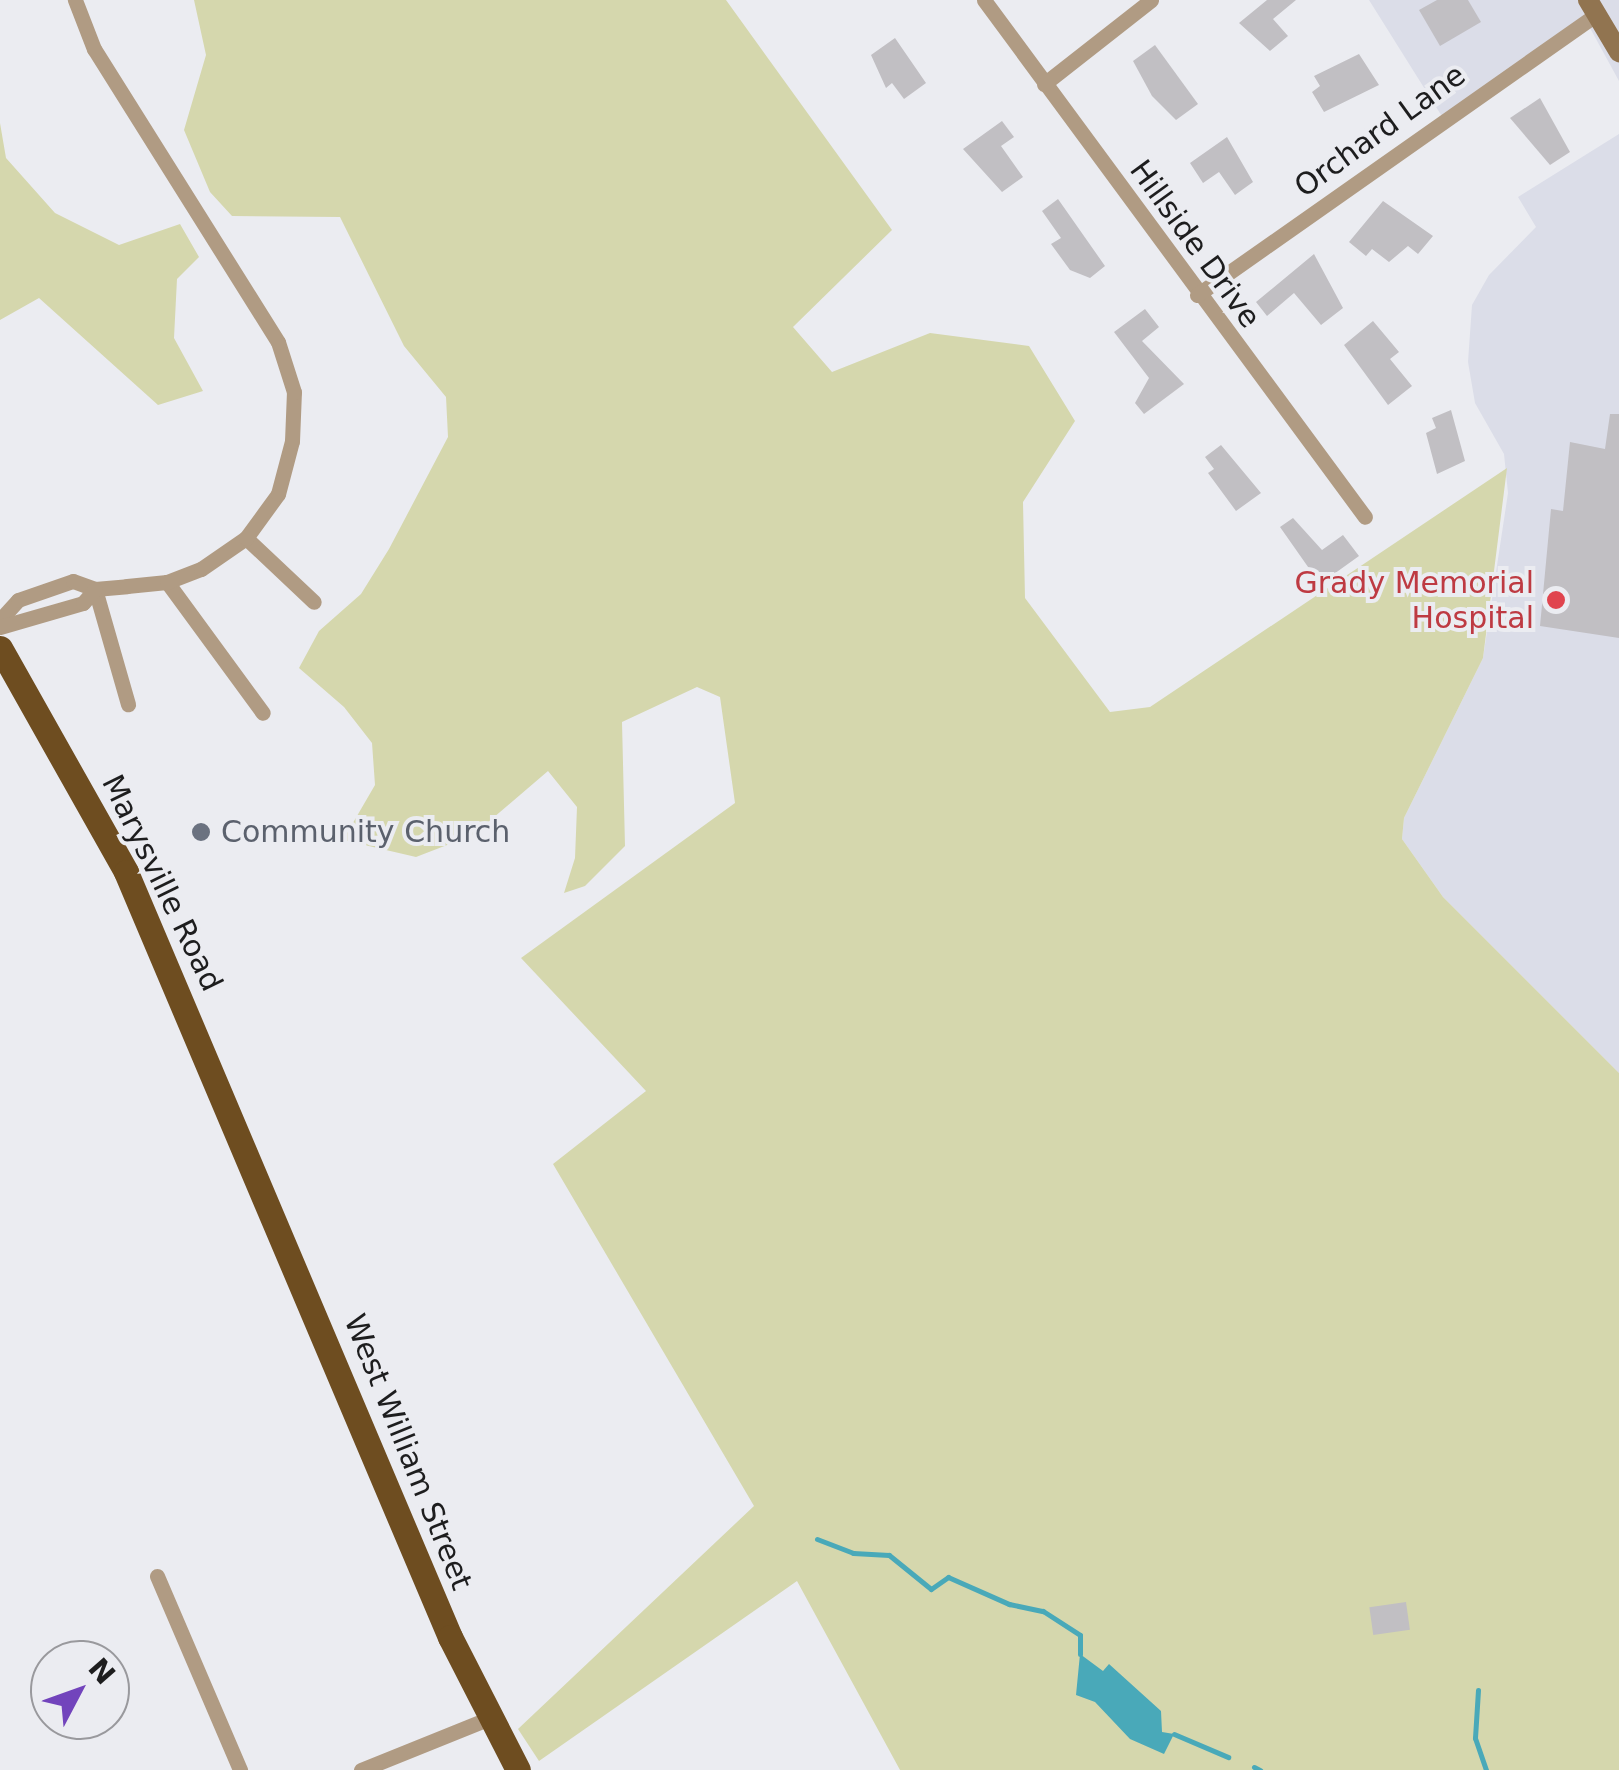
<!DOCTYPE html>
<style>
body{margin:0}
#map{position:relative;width:1619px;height:1770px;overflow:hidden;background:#ebecf1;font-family:"DejaVu Sans",sans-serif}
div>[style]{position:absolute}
.built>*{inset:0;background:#dbdde8}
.green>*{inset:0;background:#d5d7ad}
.water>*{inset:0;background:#49a9b9}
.stream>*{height:5px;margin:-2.5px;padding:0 2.5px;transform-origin:2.5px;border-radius:2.5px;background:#49a9b9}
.building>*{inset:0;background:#c1bfc3;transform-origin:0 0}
.minor>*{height:15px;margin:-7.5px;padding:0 7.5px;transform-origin:7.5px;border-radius:7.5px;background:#b09b83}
.secondary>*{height:20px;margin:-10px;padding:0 10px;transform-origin:10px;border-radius:10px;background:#917450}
.trunk>*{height:25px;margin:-12.5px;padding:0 12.5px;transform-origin:12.5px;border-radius:12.5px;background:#6e4d20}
.dots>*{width:28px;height:28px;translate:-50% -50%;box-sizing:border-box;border:5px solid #ebecf1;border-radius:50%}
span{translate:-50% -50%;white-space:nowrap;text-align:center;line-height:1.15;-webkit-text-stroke:8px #ebecf1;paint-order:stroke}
.street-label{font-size:30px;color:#1d1d1e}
.health-label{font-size:30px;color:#be3a42}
.right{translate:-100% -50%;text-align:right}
.worship-label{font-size:30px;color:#5b616d}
.left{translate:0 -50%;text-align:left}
.north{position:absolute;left:30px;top:1640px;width:100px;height:100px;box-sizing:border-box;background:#ebecf1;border:2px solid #99999d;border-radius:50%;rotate:49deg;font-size:28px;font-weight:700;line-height:40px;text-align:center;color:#1d1d1e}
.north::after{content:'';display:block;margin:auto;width:35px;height:45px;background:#7244bc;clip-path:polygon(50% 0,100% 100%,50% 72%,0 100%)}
</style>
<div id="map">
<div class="built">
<i style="clip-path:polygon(1369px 0,1619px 0,1619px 81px,1590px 28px,1448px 126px)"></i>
<i style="clip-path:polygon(1619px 134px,1619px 1073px,1443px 897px,1402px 839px,1404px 818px,1483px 658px,1508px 493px,1504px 454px,1475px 403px,1468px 362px,1472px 305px,1489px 275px,1536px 227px,1518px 197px)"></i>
</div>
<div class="green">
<i style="clip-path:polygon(194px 0,726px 0,892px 230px,793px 327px,832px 372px,930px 333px,1029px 346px,1075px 421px,1023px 502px,1025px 598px,1110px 712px,1150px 707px,1507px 468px,1483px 658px,1404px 818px,1402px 839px,1443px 897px,1619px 1073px,1619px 1770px,900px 1770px,797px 1581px,539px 1761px,518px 1729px,754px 1506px,553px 1164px,646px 1091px,521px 958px,735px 803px,720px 697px,697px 687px,622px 722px,625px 846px,585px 886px,564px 893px,575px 858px,577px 807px,548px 771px,473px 835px,416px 857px,343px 840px,375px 785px,372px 743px,344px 707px,299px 668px,319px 631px,361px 594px,389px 549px,448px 437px,446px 397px,404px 346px,340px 217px,232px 216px,210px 192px,184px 130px,206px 55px)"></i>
<i style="clip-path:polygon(0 123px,6px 158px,55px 213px,119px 245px,180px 224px,199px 257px,177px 279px,174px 338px,203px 391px,158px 405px,39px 298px,0 320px)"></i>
</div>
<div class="water">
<i style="clip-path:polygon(1080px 1654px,1103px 1671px,1109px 1664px,1161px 1711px,1162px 1732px,1174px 1734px,1164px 1754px,1130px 1739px,1095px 1702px,1076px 1695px)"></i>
</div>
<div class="stream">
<i style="left:817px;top:1539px;width:39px;rotate:21deg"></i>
<i style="left:853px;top:1553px;width:36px;rotate:3deg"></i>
<i style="left:889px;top:1555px;width:54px;rotate:39deg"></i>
<i style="left:931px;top:1589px;width:21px;rotate:-35deg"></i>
<i style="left:948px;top:1577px;width:67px;rotate:23.9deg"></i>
<i style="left:1009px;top:1604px;width:35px;rotate:12deg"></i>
<i style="left:1043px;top:1611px;width:44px;rotate:33deg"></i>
<i style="left:1080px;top:1635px;width:19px;rotate:90deg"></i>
<i style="left:1478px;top:1690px;width:48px;rotate:93.6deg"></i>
<i style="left:1475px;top:1738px;width:34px;rotate:71deg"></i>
<i style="left:1174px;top:1734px;width:59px;rotate:23.1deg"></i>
<i style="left:1254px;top:1767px;width:7px;rotate:27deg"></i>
</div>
<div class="building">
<i style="clip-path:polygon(1267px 0,1296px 0,1273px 19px,1288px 36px,1270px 51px,1239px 23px)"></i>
<i style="clip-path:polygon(1437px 0,1468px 0,1481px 22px,1440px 46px,1419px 10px)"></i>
<i style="clip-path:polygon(895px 38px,926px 83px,904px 99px,892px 83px,886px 88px,871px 55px)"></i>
<i style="clip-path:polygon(1155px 45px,1198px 104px,1176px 120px,1152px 96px,1133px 61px)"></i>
<i style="clip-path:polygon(1359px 54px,1379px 85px,1324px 112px,1312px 92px,1320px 86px,1314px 76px)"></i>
<i style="clip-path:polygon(1540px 98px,1570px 152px,1550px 165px,1510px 118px)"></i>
<i style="clip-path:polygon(1002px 121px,1014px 137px,1001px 146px,1023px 177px,1002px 192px,963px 149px)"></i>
<i style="clip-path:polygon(1227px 137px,1253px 182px,1235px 195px,1219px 172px,1203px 183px,1190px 163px)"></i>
<i style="clip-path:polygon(1058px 199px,1105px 266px,1090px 278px,1070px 270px,1051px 244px,1061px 238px,1042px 211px)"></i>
<i style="clip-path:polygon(1383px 201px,1433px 236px,1418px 254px,1408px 246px,1389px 262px,1372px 249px,1366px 256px,1349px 242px)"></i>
<i style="clip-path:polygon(1314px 254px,1343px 308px,1321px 325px,1294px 293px,1267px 316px,1256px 302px)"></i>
<i style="clip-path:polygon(1145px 309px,1159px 327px,1142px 341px,1184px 384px,1144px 414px,1135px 403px,1149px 378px,1114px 332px)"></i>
<i style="clip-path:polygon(1373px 321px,1399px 352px,1390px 359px,1412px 386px,1388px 405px,1344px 345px)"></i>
<i style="clip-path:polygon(1451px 410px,1465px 461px,1437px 474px,1426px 433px,1436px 428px,1432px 418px)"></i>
<i style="clip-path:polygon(1610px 414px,1619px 414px,1619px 638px,1540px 626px,1551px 509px,1563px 511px,1570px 442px,1605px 449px)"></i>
<i style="clip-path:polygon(1221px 445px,1261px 493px,1236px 511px,1208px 473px,1214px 469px,1205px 457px)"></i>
<i style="clip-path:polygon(1293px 518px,1322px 550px,1343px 535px,1359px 556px,1320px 584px,1280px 527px)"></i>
<i style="left:1406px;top:1602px;width:28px;height:37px;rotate:82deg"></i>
</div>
<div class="minor">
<i style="left:984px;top:0;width:642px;rotate:53.61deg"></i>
<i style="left:1044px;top:84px;width:136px;rotate:-38.1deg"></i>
<i style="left:1197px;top:295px;width:489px;rotate:-35.1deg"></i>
<i style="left:246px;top:538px;width:93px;rotate:43.3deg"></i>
<i style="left:167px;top:582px;width:162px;rotate:53.8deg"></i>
<i style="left:95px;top:589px;width:120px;rotate:74deg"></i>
<i style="left:0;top:620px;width:27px;rotate:-48deg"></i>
<i style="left:18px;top:600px;width:58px;rotate:-19.1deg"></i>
<i style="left:73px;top:581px;width:23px;rotate:20deg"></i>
<i style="left:95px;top:589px;width:32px;rotate:-5deg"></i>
<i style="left:127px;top:586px;width:40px;rotate:-5.7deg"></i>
<i style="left:167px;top:582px;width:36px;rotate:-21deg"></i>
<i style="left:201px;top:569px;width:55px;rotate:-34.6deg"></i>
<i style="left:246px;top:538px;width:54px;rotate:-54deg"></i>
<i style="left:278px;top:494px;width:55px;rotate:-75.2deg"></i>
<i style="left:292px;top:441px;width:49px;rotate:-87.7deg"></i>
<i style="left:294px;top:392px;width:52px;rotate:-107.7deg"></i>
<i style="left:278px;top:342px;width:346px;rotate:-122.1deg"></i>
<i style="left:94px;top:49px;width:53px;rotate:-111.2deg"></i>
<i style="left:0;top:627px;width:86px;rotate:-16.1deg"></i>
<i style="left:83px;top:603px;width:18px;rotate:-49deg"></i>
<i style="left:157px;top:1576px;width:211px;rotate:66.8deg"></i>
<i style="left:361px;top:1770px;width:139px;rotate:-22deg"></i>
</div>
<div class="secondary">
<i style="left:1588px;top:0;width:61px;rotate:59.2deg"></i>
</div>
<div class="trunk">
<i style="left:0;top:648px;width:257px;rotate:60.6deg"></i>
<i style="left:126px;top:872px;width:831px;rotate:67.05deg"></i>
<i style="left:450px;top:1637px;width:149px;rotate:62.9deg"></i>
</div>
<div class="dots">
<i style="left:1556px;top:600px;background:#e0444e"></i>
<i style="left:201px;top:832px;background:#6b7280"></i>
</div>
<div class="street-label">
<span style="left:1380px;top:131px;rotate:-36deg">Orchard Lane</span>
<span style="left:1195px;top:244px;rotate:54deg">Hillside Drive</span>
<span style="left:162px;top:883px;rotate:64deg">Marysville Road</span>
<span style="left:408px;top:1452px;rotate:68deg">West William Street</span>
</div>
<div class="health-label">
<span class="right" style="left:1534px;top:600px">Grady Memorial<br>Hospital</span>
</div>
<div class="worship-label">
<span class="left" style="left:221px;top:832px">Community Church</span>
</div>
<div class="north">N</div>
</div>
